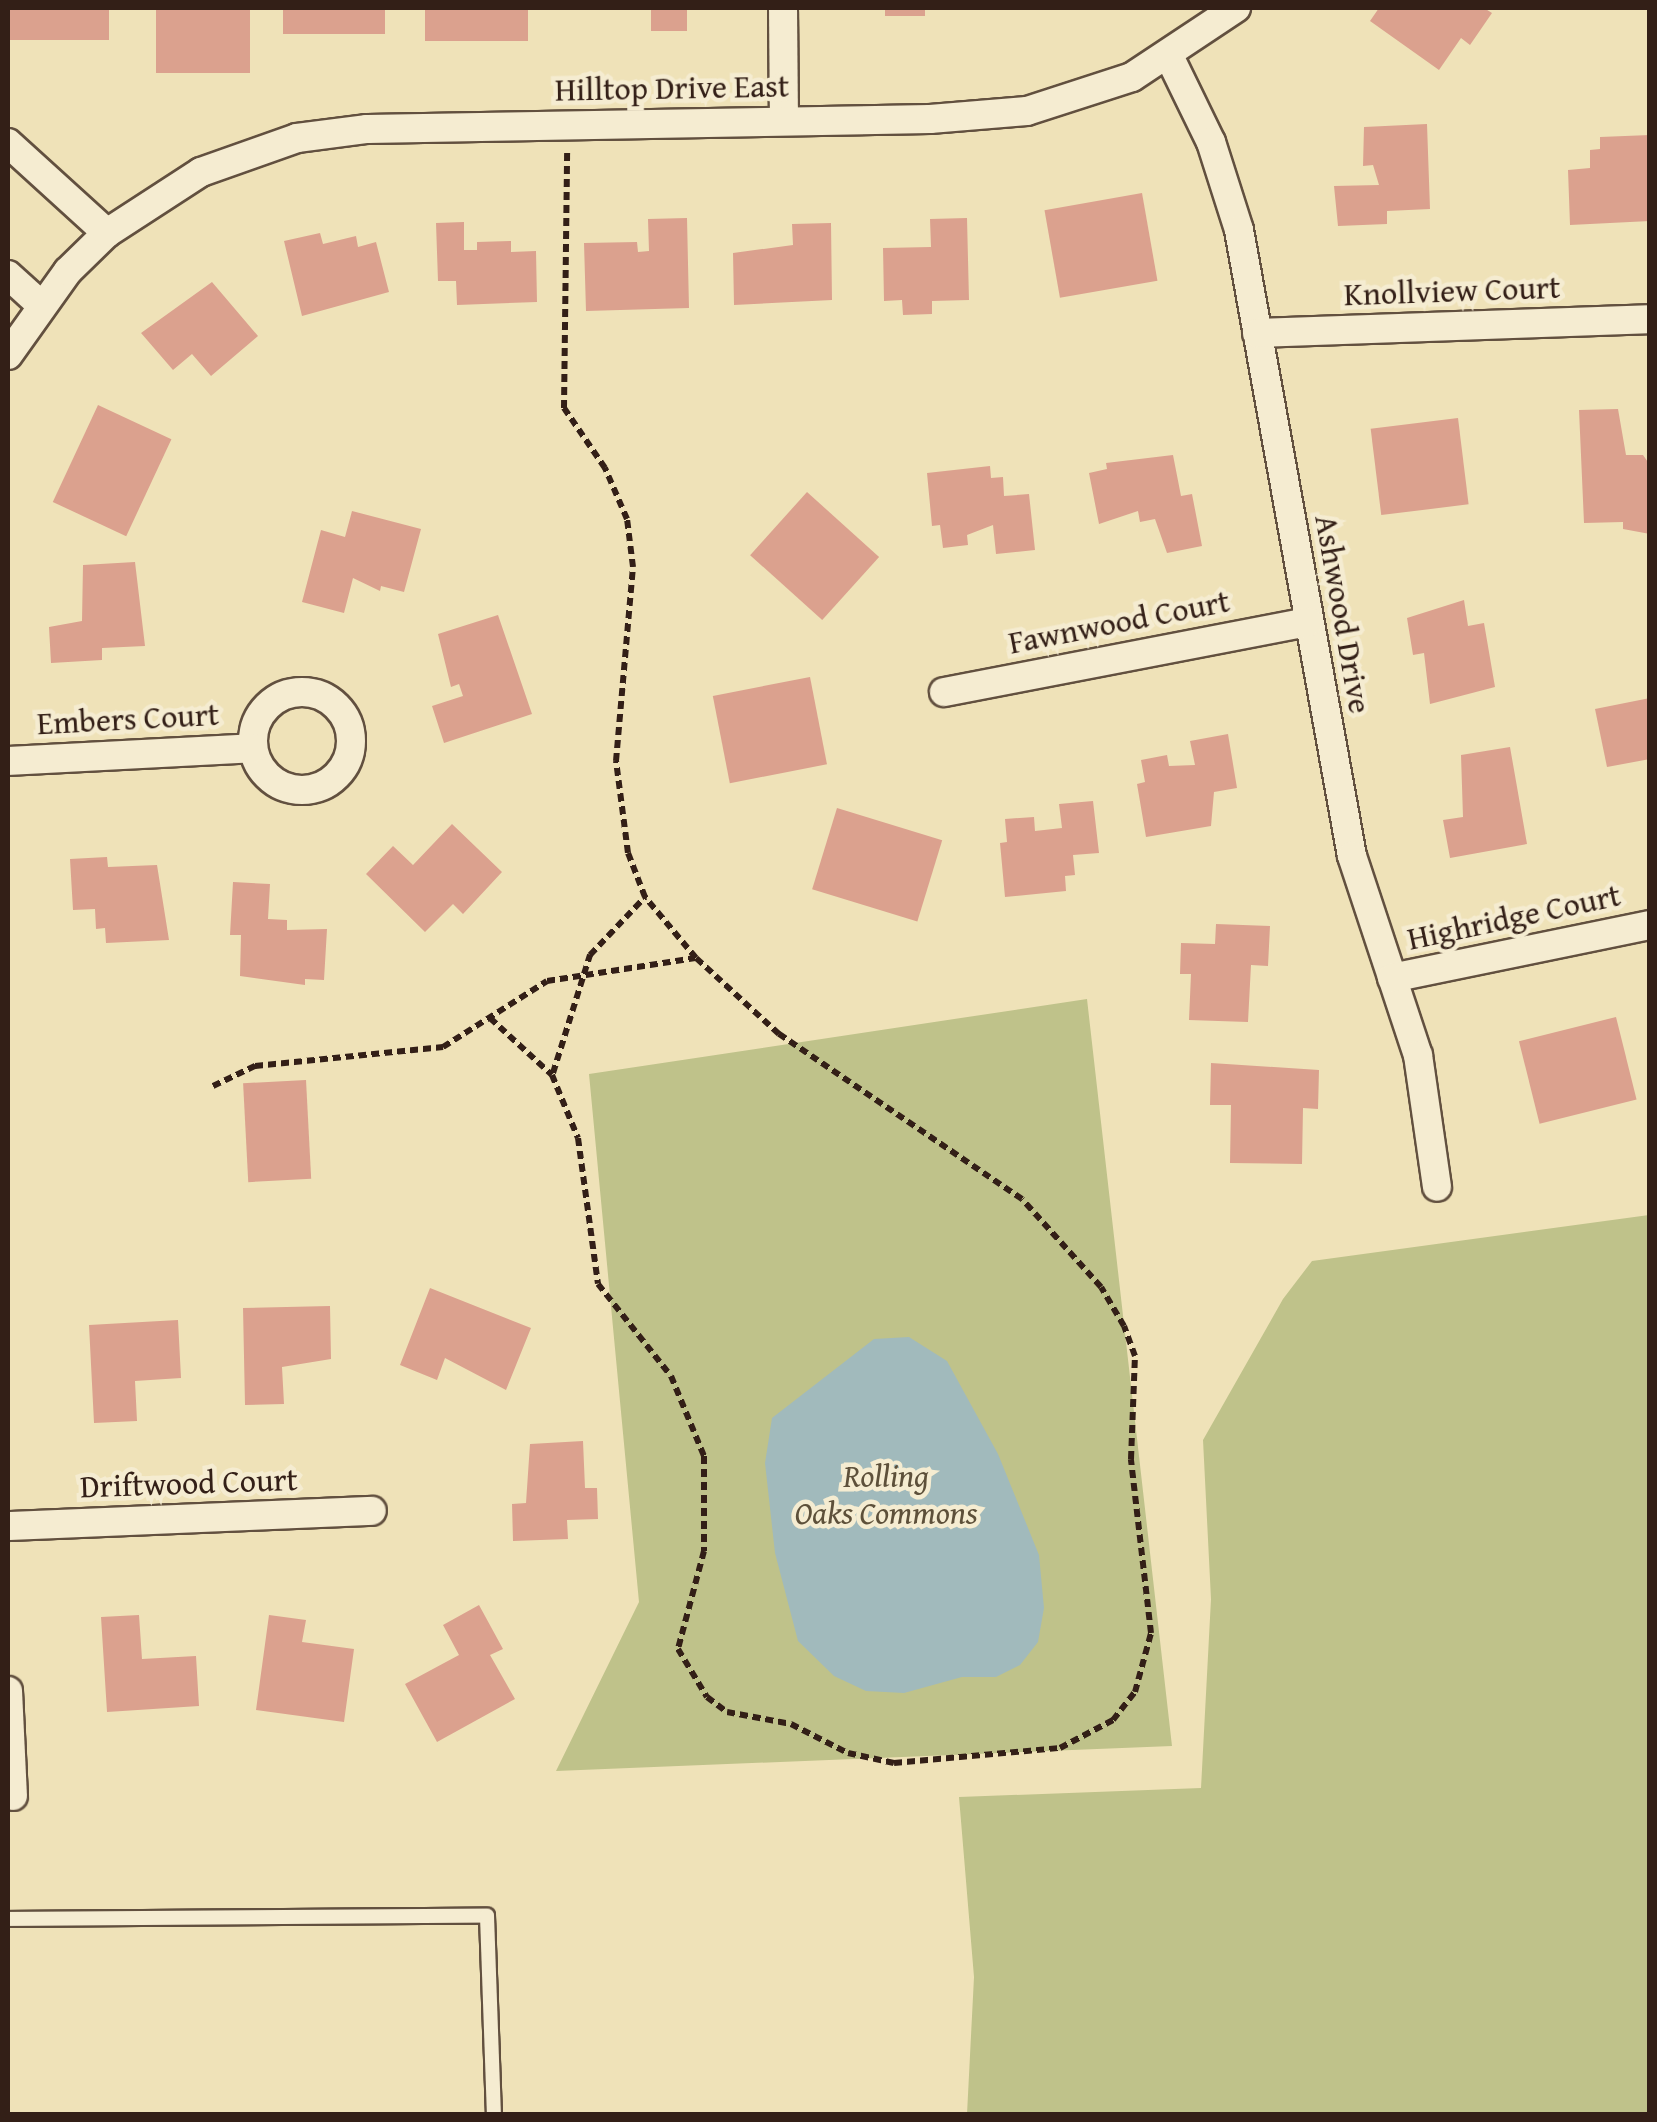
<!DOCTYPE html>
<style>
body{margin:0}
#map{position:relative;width:1657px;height:2122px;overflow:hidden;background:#efe2b8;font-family:"Gentium Book Plus",serif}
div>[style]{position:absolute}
.green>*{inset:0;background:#bfc28a}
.water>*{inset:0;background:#a1babc}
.building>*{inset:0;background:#dba18e;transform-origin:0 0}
.path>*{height:6px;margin-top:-3px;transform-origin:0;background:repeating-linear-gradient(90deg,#331f17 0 8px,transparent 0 13px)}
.roads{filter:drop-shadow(2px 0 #62503f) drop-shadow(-2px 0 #62503f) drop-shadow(0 2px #62503f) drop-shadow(0 -2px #62503f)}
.service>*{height:14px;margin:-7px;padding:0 7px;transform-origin:7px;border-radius:7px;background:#f5ecd1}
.minor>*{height:28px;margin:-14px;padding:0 14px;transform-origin:14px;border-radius:14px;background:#f5ecd1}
.minor>.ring{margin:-14px;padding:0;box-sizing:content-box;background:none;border:28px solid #f5ecd1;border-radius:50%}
span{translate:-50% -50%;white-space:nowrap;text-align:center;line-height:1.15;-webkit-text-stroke:9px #f5ecd1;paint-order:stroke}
.street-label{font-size:32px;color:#331f17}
.park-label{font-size:32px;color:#5d503a;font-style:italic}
.frame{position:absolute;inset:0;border:10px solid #331f17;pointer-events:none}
</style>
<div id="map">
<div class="green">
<i style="clip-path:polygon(1087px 999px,1172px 1746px,556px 1771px,639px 1602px,589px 1074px)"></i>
<i style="clip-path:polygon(1649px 1215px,1649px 2114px,967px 2114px,974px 1977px,959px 1797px,1201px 1788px,1211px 1599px,1203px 1440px,1283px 1299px,1312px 1261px)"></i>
</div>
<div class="water">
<i style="clip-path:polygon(909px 1337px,947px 1361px,998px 1454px,1039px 1555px,1044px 1608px,1038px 1642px,1020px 1665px,996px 1677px,962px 1677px,904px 1693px,866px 1691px,834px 1676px,798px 1641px,775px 1553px,765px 1463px,772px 1418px,874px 1339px)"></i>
</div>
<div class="building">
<i style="left:9px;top:8px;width:100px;height:32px"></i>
<i style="left:156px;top:8px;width:94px;height:65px"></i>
<i style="left:283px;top:8px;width:102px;height:26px"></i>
<i style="left:425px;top:8px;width:103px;height:33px"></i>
<i style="left:651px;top:8px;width:36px;height:23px"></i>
<i style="left:885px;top:8px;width:40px;height:8px"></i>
<i style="clip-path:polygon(1379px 8px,1484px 8px,1492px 13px,1470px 45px,1461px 38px,1439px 70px,1370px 21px)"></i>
<i style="clip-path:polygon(1427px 124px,1430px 209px,1387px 211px,1387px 224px,1338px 226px,1334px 186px,1379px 185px,1373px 165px,1363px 166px,1364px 127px)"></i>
<i style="clip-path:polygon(1650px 135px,1650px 221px,1570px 225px,1568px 170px,1590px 168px,1590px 150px,1600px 149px,1600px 137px)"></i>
<i style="left:1142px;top:193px;width:89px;height:99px;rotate:80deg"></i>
<i style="clip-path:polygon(687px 218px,689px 308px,586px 311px,584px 243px,637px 242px,638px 252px,649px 251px,648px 219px)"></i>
<i style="clip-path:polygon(967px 218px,969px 300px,932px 301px,932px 314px,903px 315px,902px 300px,884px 301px,883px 248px,931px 247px,930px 219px)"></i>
<i style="clip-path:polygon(464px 222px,464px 250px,477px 250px,477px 242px,511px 241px,511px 252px,536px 251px,537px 302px,457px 305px,456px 281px,438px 281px,436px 223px)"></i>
<i style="clip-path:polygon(831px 223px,832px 300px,734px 305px,733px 253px,793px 245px,792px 224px)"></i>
<i style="clip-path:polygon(320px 233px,323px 244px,356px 236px,358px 247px,376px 242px,389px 292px,302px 316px,284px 241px)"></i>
<i style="clip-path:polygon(212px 282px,258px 336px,211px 376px,192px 354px,173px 370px,141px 333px)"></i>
<i style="left:98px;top:405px;width:81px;height:107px;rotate:25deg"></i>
<i style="clip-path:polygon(1618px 409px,1626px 455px,1643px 455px,1650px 465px,1650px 534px,1623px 529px,1623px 522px,1584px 523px,1579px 410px)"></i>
<i style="left:1458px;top:418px;width:87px;height:88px;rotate:83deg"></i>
<i style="clip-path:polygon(1173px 455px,1181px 496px,1192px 494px,1202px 546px,1167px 553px,1155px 519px,1140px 522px,1138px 511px,1099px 524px,1089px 473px,1107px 469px,1106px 463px)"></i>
<i style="clip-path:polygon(990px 466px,991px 478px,1003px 477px,1004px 496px,1029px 494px,1035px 550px,996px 554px,993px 525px,967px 535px,968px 545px,943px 548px,940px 525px,932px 526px,927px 473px)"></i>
<i style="left:807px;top:492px;width:97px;height:85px;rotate:42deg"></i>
<i style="clip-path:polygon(352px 511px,421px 529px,404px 592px,381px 586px,380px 591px,353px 578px,344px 613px,302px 602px,321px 530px,345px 537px)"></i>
<i style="clip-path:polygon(135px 562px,145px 646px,102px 648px,102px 660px,51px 663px,49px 627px,82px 621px,83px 565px)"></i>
<i style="clip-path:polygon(1464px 600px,1468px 626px,1484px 623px,1495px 687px,1430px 704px,1424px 653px,1413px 655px,1407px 618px)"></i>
<i style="clip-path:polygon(498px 615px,532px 714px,444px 743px,432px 706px,463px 696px,459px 684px,451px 687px,438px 634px)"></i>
<i style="left:810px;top:677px;width:89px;height:99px;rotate:79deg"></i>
<i style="clip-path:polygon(1650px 698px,1650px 759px,1607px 767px,1595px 709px)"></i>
<i style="clip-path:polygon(1228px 734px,1237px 788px,1214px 792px,1211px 826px,1146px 837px,1137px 784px,1145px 782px,1141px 760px,1167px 755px,1169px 766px,1195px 765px,1190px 741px)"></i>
<i style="clip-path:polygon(1510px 747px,1527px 844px,1450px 858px,1443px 820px,1463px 817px,1461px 755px)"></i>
<i style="clip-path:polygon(1093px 801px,1099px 853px,1073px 855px,1075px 875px,1065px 876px,1066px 891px,1005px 897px,1000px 843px,1007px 842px,1005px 819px,1034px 817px,1035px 831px,1062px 828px,1059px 804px)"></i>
<i style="left:837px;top:808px;width:110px;height:85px;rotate:17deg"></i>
<i style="clip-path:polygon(452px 824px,502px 872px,463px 914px,453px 904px,425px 932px,366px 874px,393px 846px,413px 865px)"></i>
<i style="clip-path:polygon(107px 857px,108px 867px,157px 865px,169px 940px,106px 943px,105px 928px,96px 929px,95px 909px,73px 910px,70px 859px)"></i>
<i style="clip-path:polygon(233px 882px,270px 884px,268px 919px,287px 920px,287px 930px,327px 929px,324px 980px,305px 979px,305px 985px,240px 976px,241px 935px,230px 935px)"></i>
<i style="clip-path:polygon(1216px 924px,1270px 926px,1268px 966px,1251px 965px,1248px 1022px,1189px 1020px,1191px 974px,1180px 974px,1181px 943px,1215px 944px)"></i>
<i style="left:1616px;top:1017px;width:85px;height:100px;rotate:76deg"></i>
<i style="clip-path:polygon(1211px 1063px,1319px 1070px,1318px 1109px,1303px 1108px,1302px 1164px,1230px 1163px,1231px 1105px,1210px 1105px)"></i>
<i style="left:306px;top:1080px;width:99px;height:63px;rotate:87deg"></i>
<i style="clip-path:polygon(430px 1288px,531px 1328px,506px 1390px,445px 1358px,437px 1380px,400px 1365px)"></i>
<i style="clip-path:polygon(330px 1306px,331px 1359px,282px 1367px,284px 1404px,245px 1405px,243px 1308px)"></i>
<i style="clip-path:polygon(178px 1320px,181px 1378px,135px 1381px,137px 1421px,94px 1423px,89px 1325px)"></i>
<i style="clip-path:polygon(583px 1441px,585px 1488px,597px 1488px,598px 1519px,567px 1520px,568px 1539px,513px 1541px,512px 1504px,526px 1503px,530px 1444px)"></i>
<i style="clip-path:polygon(479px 1605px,503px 1649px,490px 1655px,515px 1699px,437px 1742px,405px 1684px,459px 1655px,443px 1625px)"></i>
<i style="clip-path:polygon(139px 1615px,142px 1659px,196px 1656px,199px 1706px,107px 1712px,101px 1617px)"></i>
<i style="clip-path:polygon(269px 1615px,306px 1620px,302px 1642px,354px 1649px,344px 1722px,256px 1710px)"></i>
</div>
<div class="path">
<i style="left:490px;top:1018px;width:84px;rotate:42.6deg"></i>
<i style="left:552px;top:1075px;width:68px;rotate:67.6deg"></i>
<i style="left:578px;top:1138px;width:147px;rotate:82.2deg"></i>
<i style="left:598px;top:1284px;width:117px;rotate:51.6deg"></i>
<i style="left:671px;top:1376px;width:87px;rotate:67.6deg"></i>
<i style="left:704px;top:1456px;width:95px;rotate:90deg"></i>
<i style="left:704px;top:1551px;width:101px;rotate:104.9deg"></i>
<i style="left:678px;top:1649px;width:56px;rotate:58.9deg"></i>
<i style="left:707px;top:1697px;width:25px;rotate:37deg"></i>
<i style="left:727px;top:1712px;width:65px;rotate:10.6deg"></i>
<i style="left:791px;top:1724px;width:64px;rotate:27deg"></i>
<i style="left:848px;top:1753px;width:47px;rotate:12.3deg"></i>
<i style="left:894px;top:1763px;width:167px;rotate:-5.2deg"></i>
<i style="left:1060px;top:1748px;width:60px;rotate:-27.8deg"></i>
<i style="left:1113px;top:1720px;width:36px;rotate:-52deg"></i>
<i style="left:1135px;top:1692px;width:61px;rotate:-74.8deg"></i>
<i style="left:1151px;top:1633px;width:175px;rotate:-96.6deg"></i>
<i style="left:1131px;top:1459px;width:103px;rotate:-87.8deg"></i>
<i style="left:1135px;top:1356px;width:32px;rotate:-110deg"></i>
<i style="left:1124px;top:1326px;width:45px;rotate:-120.5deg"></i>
<i style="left:1101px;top:1287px;width:118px;rotate:-131.9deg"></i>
<i style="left:1022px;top:1199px;width:294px;rotate:-145.8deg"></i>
<i style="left:779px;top:1034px;width:113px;rotate:-137.5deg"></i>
<i style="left:696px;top:958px;width:80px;rotate:-129.9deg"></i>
<i style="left:645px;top:897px;width:47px;rotate:-111.1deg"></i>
<i style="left:628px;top:853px;width:93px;rotate:-97.4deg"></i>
<i style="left:616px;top:761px;width:195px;rotate:-85deg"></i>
<i style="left:633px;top:567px;width:48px;rotate:-97.1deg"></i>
<i style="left:627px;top:519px;width:56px;rotate:-113.3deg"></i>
<i style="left:605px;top:468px;width:73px;rotate:-124.3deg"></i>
<i style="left:564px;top:408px;width:257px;rotate:-89.3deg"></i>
<i style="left:553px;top:1073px;width:124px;rotate:-72.6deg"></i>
<i style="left:590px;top:955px;width:80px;rotate:-46.5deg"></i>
<i style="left:213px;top:1086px;width:47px;rotate:-25.5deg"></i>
<i style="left:255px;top:1066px;width:189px;rotate:-5.8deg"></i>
<i style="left:443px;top:1047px;width:123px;rotate:-32.4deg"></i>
<i style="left:547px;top:981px;width:150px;rotate:-8.8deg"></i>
</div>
<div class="roads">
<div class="service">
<i style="left:8px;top:1919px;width:479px;rotate:-0.4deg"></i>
<i style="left:487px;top:1916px;width:198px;rotate:88deg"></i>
</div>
<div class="minor">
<i style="left:783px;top:8px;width:113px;rotate:89.5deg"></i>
<i style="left:1169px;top:56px;width:96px;rotate:64deg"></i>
<i style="left:1211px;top:142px;width:92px;rotate:72.3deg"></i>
<i style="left:1239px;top:230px;width:636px;rotate:79.77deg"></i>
<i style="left:1352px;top:856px;width:210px;rotate:71.7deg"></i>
<i style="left:1418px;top:1055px;width:133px;rotate:81.8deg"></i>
<i style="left:8px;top:143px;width:134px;rotate:42.3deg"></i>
<i style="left:8px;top:275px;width:43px;rotate:42.2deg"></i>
<i style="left:1257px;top:333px;width:393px;rotate:-2deg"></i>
<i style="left:8px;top:355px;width:103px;rotate:-54.5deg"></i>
<i style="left:68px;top:271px;width:54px;rotate:-44.3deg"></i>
<i style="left:107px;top:233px;width:112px;rotate:-33deg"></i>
<i style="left:201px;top:172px;width:102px;rotate:-19.5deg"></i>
<i style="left:297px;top:138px;width:71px;rotate:-7.3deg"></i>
<i style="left:367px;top:129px;width:563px;rotate:-1.02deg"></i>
<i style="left:930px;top:119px;width:97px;rotate:-4.7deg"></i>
<i style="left:1027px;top:111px;width:110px;rotate:-17.9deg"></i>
<i style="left:1132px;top:77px;width:125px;rotate:-33.6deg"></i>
<i style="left:944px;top:692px;width:371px;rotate:-10.9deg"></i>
<i class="ring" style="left:253px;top:692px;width:70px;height:70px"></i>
<i style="left:8px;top:761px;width:245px;rotate:-3deg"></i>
<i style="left:1392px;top:978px;width:263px;rotate:-11.6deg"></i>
<i style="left:8px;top:1526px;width:364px;rotate:-2.4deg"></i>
<i style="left:8px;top:1691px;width:105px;rotate:87.3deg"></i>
</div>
</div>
<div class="street-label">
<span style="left:672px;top:88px;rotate:-1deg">Hilltop Drive East</span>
<span style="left:1452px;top:291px;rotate:-2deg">Knollview Court</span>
<span style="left:1343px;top:614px;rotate:80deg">Ashwood Drive</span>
<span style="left:1119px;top:622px;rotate:-11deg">Fawnwood Court</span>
<span style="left:128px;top:719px;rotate:-3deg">Embers Court</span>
<span style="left:1514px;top:917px;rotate:-12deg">Highridge Court</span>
<span style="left:189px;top:1483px;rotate:-2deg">Driftwood Court</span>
</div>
<div class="park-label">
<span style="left:886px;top:1495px">Rolling<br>Oaks Commons</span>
</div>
<div class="frame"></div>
</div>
